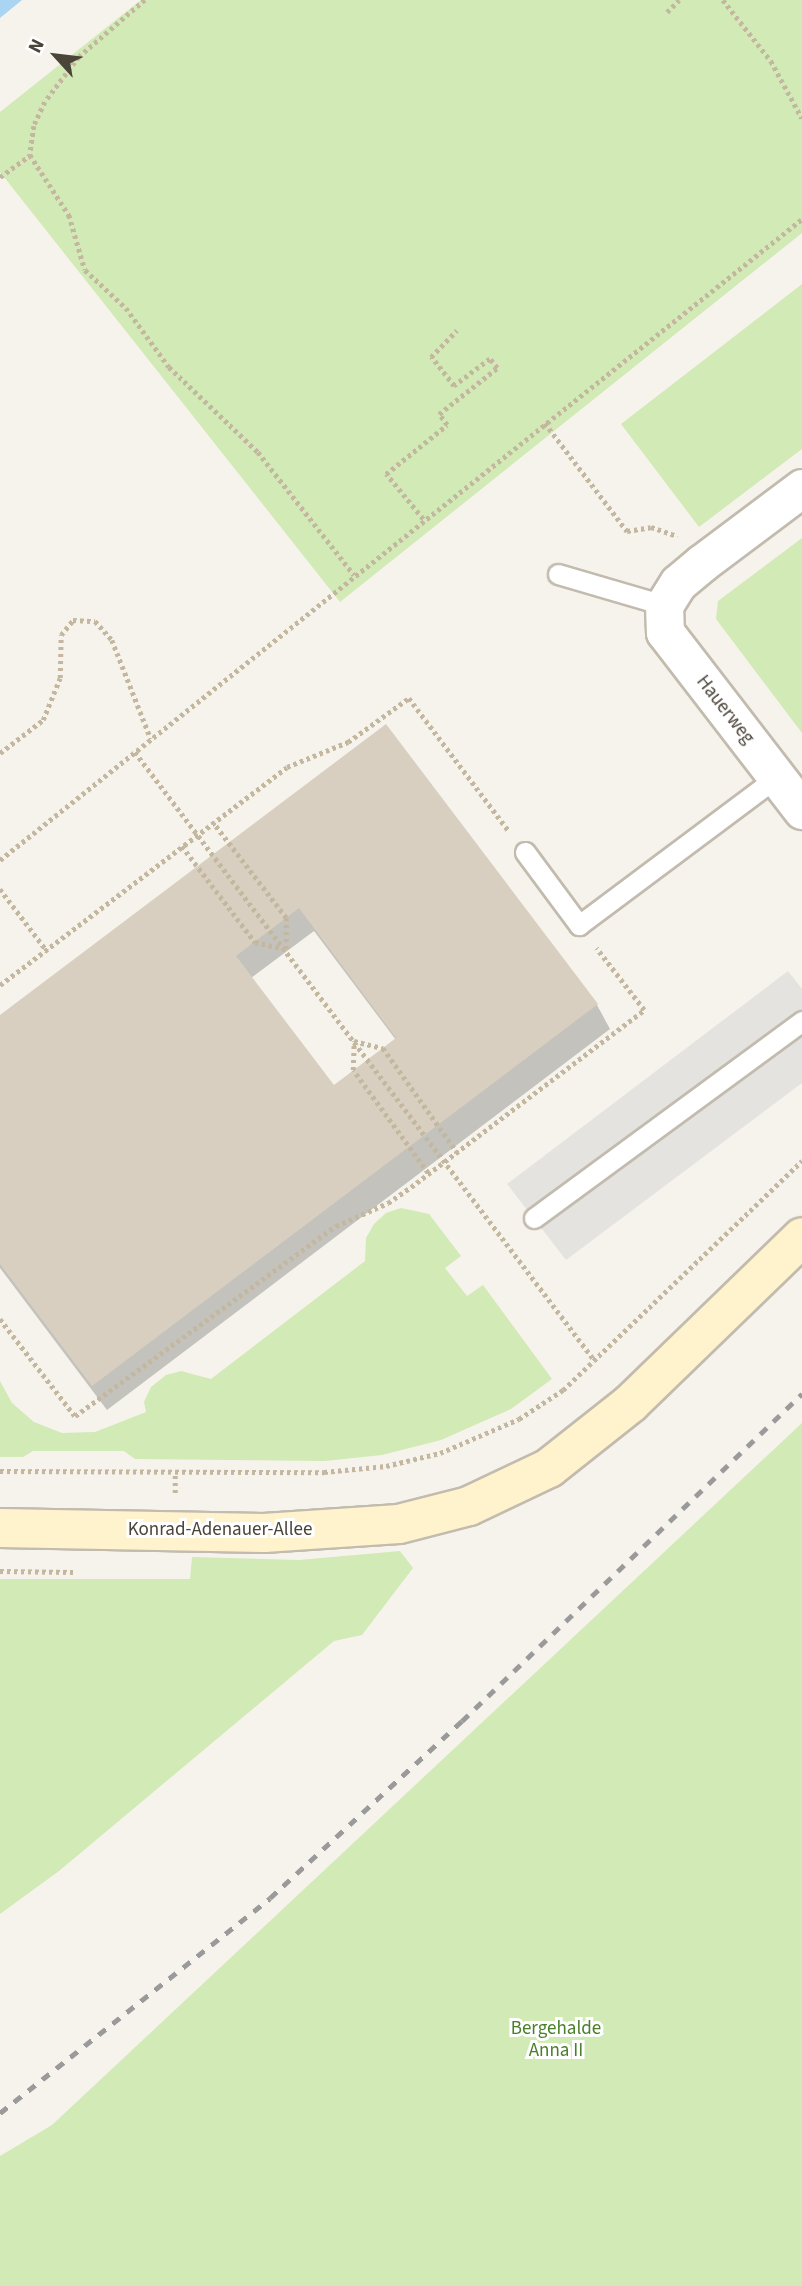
<!DOCTYPE html>
<style>
body{margin:0}
#map{position:relative;width:802px;height:2286px;overflow:hidden;background:#f6f3ec;font-family:"Source Sans 3",sans-serif}
div>[style]{position:absolute}
.green>*{inset:0;background:#d2eab5}
.parking>*{inset:0;background:#e5e3e0}
.water>*{inset:0;background:#a9d4f2}
.shadow>*{inset:0;background:#0003}
.building>*{inset:0;background:#d8cfc1}
.path>*{height:4.5px;margin-top:-2.25px;transform-origin:0;background:repeating-linear-gradient(90deg,#c4b79f 0 3.5px,transparent 0 7px)}
.roads{filter:drop-shadow(2px 0 #c2bbae) drop-shadow(-2px 0 #c2bbae) drop-shadow(0 2px #c2bbae) drop-shadow(0 -2px #c2bbae)}
.lane>*{height:19px;margin:-9.5px;padding:0 9.5px;transform-origin:9.5px;border-radius:9.5px;background:#fff}
.street>*{height:37px;margin:-18.5px;padding:0 18.5px;transform-origin:18.5px;border-radius:18.5px;background:#fff}
.secondary>*{height:38px;margin:-19px;padding:0 19px;transform-origin:19px;border-radius:19px;background:#fff3cd}
.rail>*{height:5px;margin-top:-2.5px;transform-origin:0;background:repeating-linear-gradient(90deg,#9a9a9a 0 9px,transparent 0 18px)}
span{translate:-50% -50%;white-space:nowrap;text-align:center;line-height:1.15;-webkit-text-stroke:6px #fff;paint-order:stroke}
.street-label{font-size:19px;color:#4b4439}
.park-label{font-size:19px;color:#4a7f2a}
.north{position:absolute;left:21px;top:21px;width:70px;height:70px;-webkit-text-stroke:5px #fff;paint-order:stroke;rotate:297deg;font-size:19px;font-weight:700;line-height:28px;text-align:center;color:#4b4439}
.north::after{content:'';display:block;margin:auto;width:24px;height:32px;background:#4b4439;clip-path:polygon(50% 0,100% 100%,50% 72%,0 100%)}
</style>
<div id="map">
<div class="green">
<i style="clip-path:polygon(141px 0,802px 0,802px 233px,340px 602px,0 172px,0 112px)"></i>
<i style="clip-path:polygon(802px 284px,802px 449px,699px 527px,621px 424px)"></i>
<i style="clip-path:polygon(802px 538px,802px 733px,716px 619px,718px 601px)"></i>
<i style="clip-path:polygon(401px 1208px,429px 1214px,461px 1256px,445px 1268px,467px 1296px,483px 1285px,552px 1379px,511px 1409px,441px 1440px,382px 1455px,325px 1461px,135px 1459px,124px 1451px,33px 1451px,23px 1457px,0 1457px,0 1381px,12px 1403px,34px 1422px,62px 1433px,95px 1432px,146px 1412px,144px 1402px,151px 1387px,166px 1375px,181px 1371px,211px 1379px,365px 1261px,366px 1238px,374px 1224px,386px 1213px)"></i>
<i style="clip-path:polygon(802px 1423px,802px 2286px,0 2286px,0 2156px,52px 2125px)"></i>
<i style="clip-path:polygon(400px 1551px,413px 1568px,362px 1635px,334px 1641px,59px 1871px,0 1914px,0 1579px,190px 1579px,192px 1557px,299px 1560px)"></i>
</div>
<div class="parking">
<i style="clip-path:polygon(788px 971px,802px 989px,802px 1083px,566px 1260px,507px 1184px)"></i>
</div>
<div class="water">
<i style="clip-path:polygon(0 0,22px 0,0 18px)"></i>
</div>
<div class="shadow">
<i style="clip-path:polygon(evenodd,386px 726px,597px 1005px,610px 1029px,107px 1410px,0 1268px,0 1017px,386px 726px,314px 931px,396px 1040px,334px 1087px,251px 978px,314px 931px)"></i>
</div>
<div class="building">
<i style="clip-path:polygon(evenodd,386px 724px,598px 1004px,92px 1386px,0 1264px,0 1015px,386px 724px,299px 908px,396px 1038px,334px 1085px,236px 956px,299px 908px)"></i>
</div>
<div class="path">
<i style="left:145px;top:0;width:87px;rotate:139.2deg"></i>
<i style="left:79px;top:57px;width:56px;rotate:127.1deg"></i>
<i style="left:45px;top:102px;width:26px;rotate:115deg"></i>
<i style="left:34px;top:126px;width:29px;rotate:98deg"></i>
<i style="left:30px;top:155px;width:72px;rotate:57deg"></i>
<i style="left:69px;top:215px;width:57px;rotate:73.8deg"></i>
<i style="left:85px;top:270px;width:56px;rotate:42.8deg"></i>
<i style="left:126px;top:308px;width:73px;rotate:53.9deg"></i>
<i style="left:169px;top:367px;width:123px;rotate:43.7deg"></i>
<i style="left:258px;top:452px;width:156px;rotate:52deg"></i>
<i style="left:723px;top:0;width:78px;rotate:51.8deg"></i>
<i style="left:771px;top:61px;width:65px;rotate:61.5deg"></i>
<i style="left:667px;top:12px;width:17px;rotate:-45deg"></i>
<i style="left:0;top:177px;width:37px;rotate:-36deg"></i>
<i style="left:545px;top:423px;width:136px;rotate:52.8deg"></i>
<i style="left:627px;top:531px;width:24px;rotate:-9deg"></i>
<i style="left:651px;top:527px;width:28px;rotate:19deg"></i>
<i style="left:423px;top:519px;width:58px;rotate:-129.4deg"></i>
<i style="left:386px;top:474px;width:78px;rotate:-38.8deg"></i>
<i style="left:447px;top:425px;width:14px;rotate:-126deg"></i>
<i style="left:439px;top:414px;width:74px;rotate:-38.4deg"></i>
<i style="left:497px;top:368px;width:11px;rotate:-128deg"></i>
<i style="left:490px;top:359px;width:45px;rotate:143.1deg"></i>
<i style="left:454px;top:386px;width:37px;rotate:-128deg"></i>
<i style="left:431px;top:357px;width:37px;rotate:-46deg"></i>
<i style="left:135px;top:752px;width:763px;rotate:52.93deg"></i>
<i style="left:0;top:753px;width:54px;rotate:-37.5deg"></i>
<i style="left:43px;top:720px;width:45px;rotate:-68deg"></i>
<i style="left:60px;top:678px;width:43px;rotate:-88.7deg"></i>
<i style="left:61px;top:635px;width:19px;rotate:-51deg"></i>
<i style="left:73px;top:620px;width:22px;rotate:3deg"></i>
<i style="left:95px;top:621px;width:25px;rotate:48deg"></i>
<i style="left:112px;top:640px;width:106px;rotate:68.5deg"></i>
<i style="left:182px;top:846px;width:121px;rotate:52.8deg"></i>
<i style="left:255px;top:942px;width:32px;rotate:13deg"></i>
<i style="left:286px;top:949px;width:31px;rotate:-90deg"></i>
<i style="left:286px;top:918px;width:120px;rotate:-127.5deg"></i>
<i style="left:0;top:860px;width:1027px;rotate:-38.63deg"></i>
<i style="left:0;top:889px;width:78px;rotate:52.8deg"></i>
<i style="left:0;top:985px;width:360px;rotate:-37.2deg"></i>
<i style="left:287px;top:767px;width:66px;rotate:-22.3deg"></i>
<i style="left:348px;top:742px;width:75px;rotate:-35.8deg"></i>
<i style="left:409px;top:698px;width:166px;rotate:53.1deg"></i>
<i style="left:428px;top:1173px;width:127px;rotate:-126.1deg"></i>
<i style="left:353px;top:1070px;width:29px;rotate:-88deg"></i>
<i style="left:354px;top:1041px;width:30px;rotate:14deg"></i>
<i style="left:383px;top:1048px;width:128px;rotate:54.6deg"></i>
<i style="left:0;top:1319px;width:123px;rotate:52.3deg"></i>
<i style="left:75px;top:1416px;width:323px;rotate:-36.1deg"></i>
<i style="left:336px;top:1226px;width:57px;rotate:-23.9deg"></i>
<i style="left:388px;top:1203px;width:28px;rotate:-35deg"></i>
<i style="left:411px;top:1187px;width:293px;rotate:-37.2deg"></i>
<i style="left:644px;top:1010px;width:78px;rotate:-127.7deg"></i>
<i style="left:0;top:1471px;width:324px;rotate:0.2deg"></i>
<i style="left:324px;top:1472px;width:62px;rotate:-5.5deg"></i>
<i style="left:386px;top:1466px;width:56px;rotate:-13.5deg"></i>
<i style="left:440px;top:1453px;width:86px;rotate:-23.3deg"></i>
<i style="left:519px;top:1419px;width:53px;rotate:-33.4deg"></i>
<i style="left:563px;top:1390px;width:331px;rotate:-43.8deg"></i>
<i style="left:175px;top:1493px;width:20px;rotate:-90deg"></i>
<i style="left:0;top:1571px;width:73px;rotate:0.8deg"></i>
</div>
<div class="roads">
<div class="lane">
<i style="left:558px;top:574px;width:110px;rotate:16.3deg"></i>
<i style="left:525px;top:852px;width:91px;rotate:53.5deg"></i>
<i style="left:579px;top:925px;width:247px;rotate:-36.8deg"></i>
<i style="left:534px;top:1218px;width:333px;rotate:-36.3deg"></i>
</div>
<div class="street">
<i style="left:802px;top:488px;width:125px;rotate:143.1deg"></i>
<i style="left:702px;top:563px;width:31px;rotate:140deg"></i>
<i style="left:678px;top:583px;width:26px;rotate:122deg"></i>
<i style="left:664px;top:605px;width:27px;rotate:88deg"></i>
<i style="left:665px;top:632px;width:225px;rotate:52.4deg"></i>
</div>
<div class="secondary">
<i style="left:0;top:1528px;width:264px;rotate:1.1deg"></i>
<i style="left:264px;top:1533px;width:135px;rotate:-3.8deg"></i>
<i style="left:399px;top:1524px;width:72px;rotate:-14.4deg"></i>
<i style="left:469px;top:1506px;width:89px;rotate:-25.4deg"></i>
<i style="left:549px;top:1468px;width:105px;rotate:-38.4deg"></i>
<i style="left:631px;top:1403px;width:238px;rotate:-44.1deg"></i>
</div>
</div>
<div class="rail">
<i style="left:0;top:2113px;width:345px;rotate:-38.5deg"></i>
<i style="left:270px;top:1898px;width:261px;rotate:-42.7deg"></i>
<i style="left:462px;top:1721px;width:472px;rotate:-43.9deg"></i>
</div>
<div class="street-label">
<span style="left:725px;top:710px;rotate:52deg">Hauerweg</span>
<span style="left:220px;top:1530px">Konrad-Adenauer-Allee</span>
</div>
<div class="park-label">
<span style="left:556px;top:2040px">Bergehalde<br>Anna II</span>
</div>
<div class="north">N</div>
</div>
